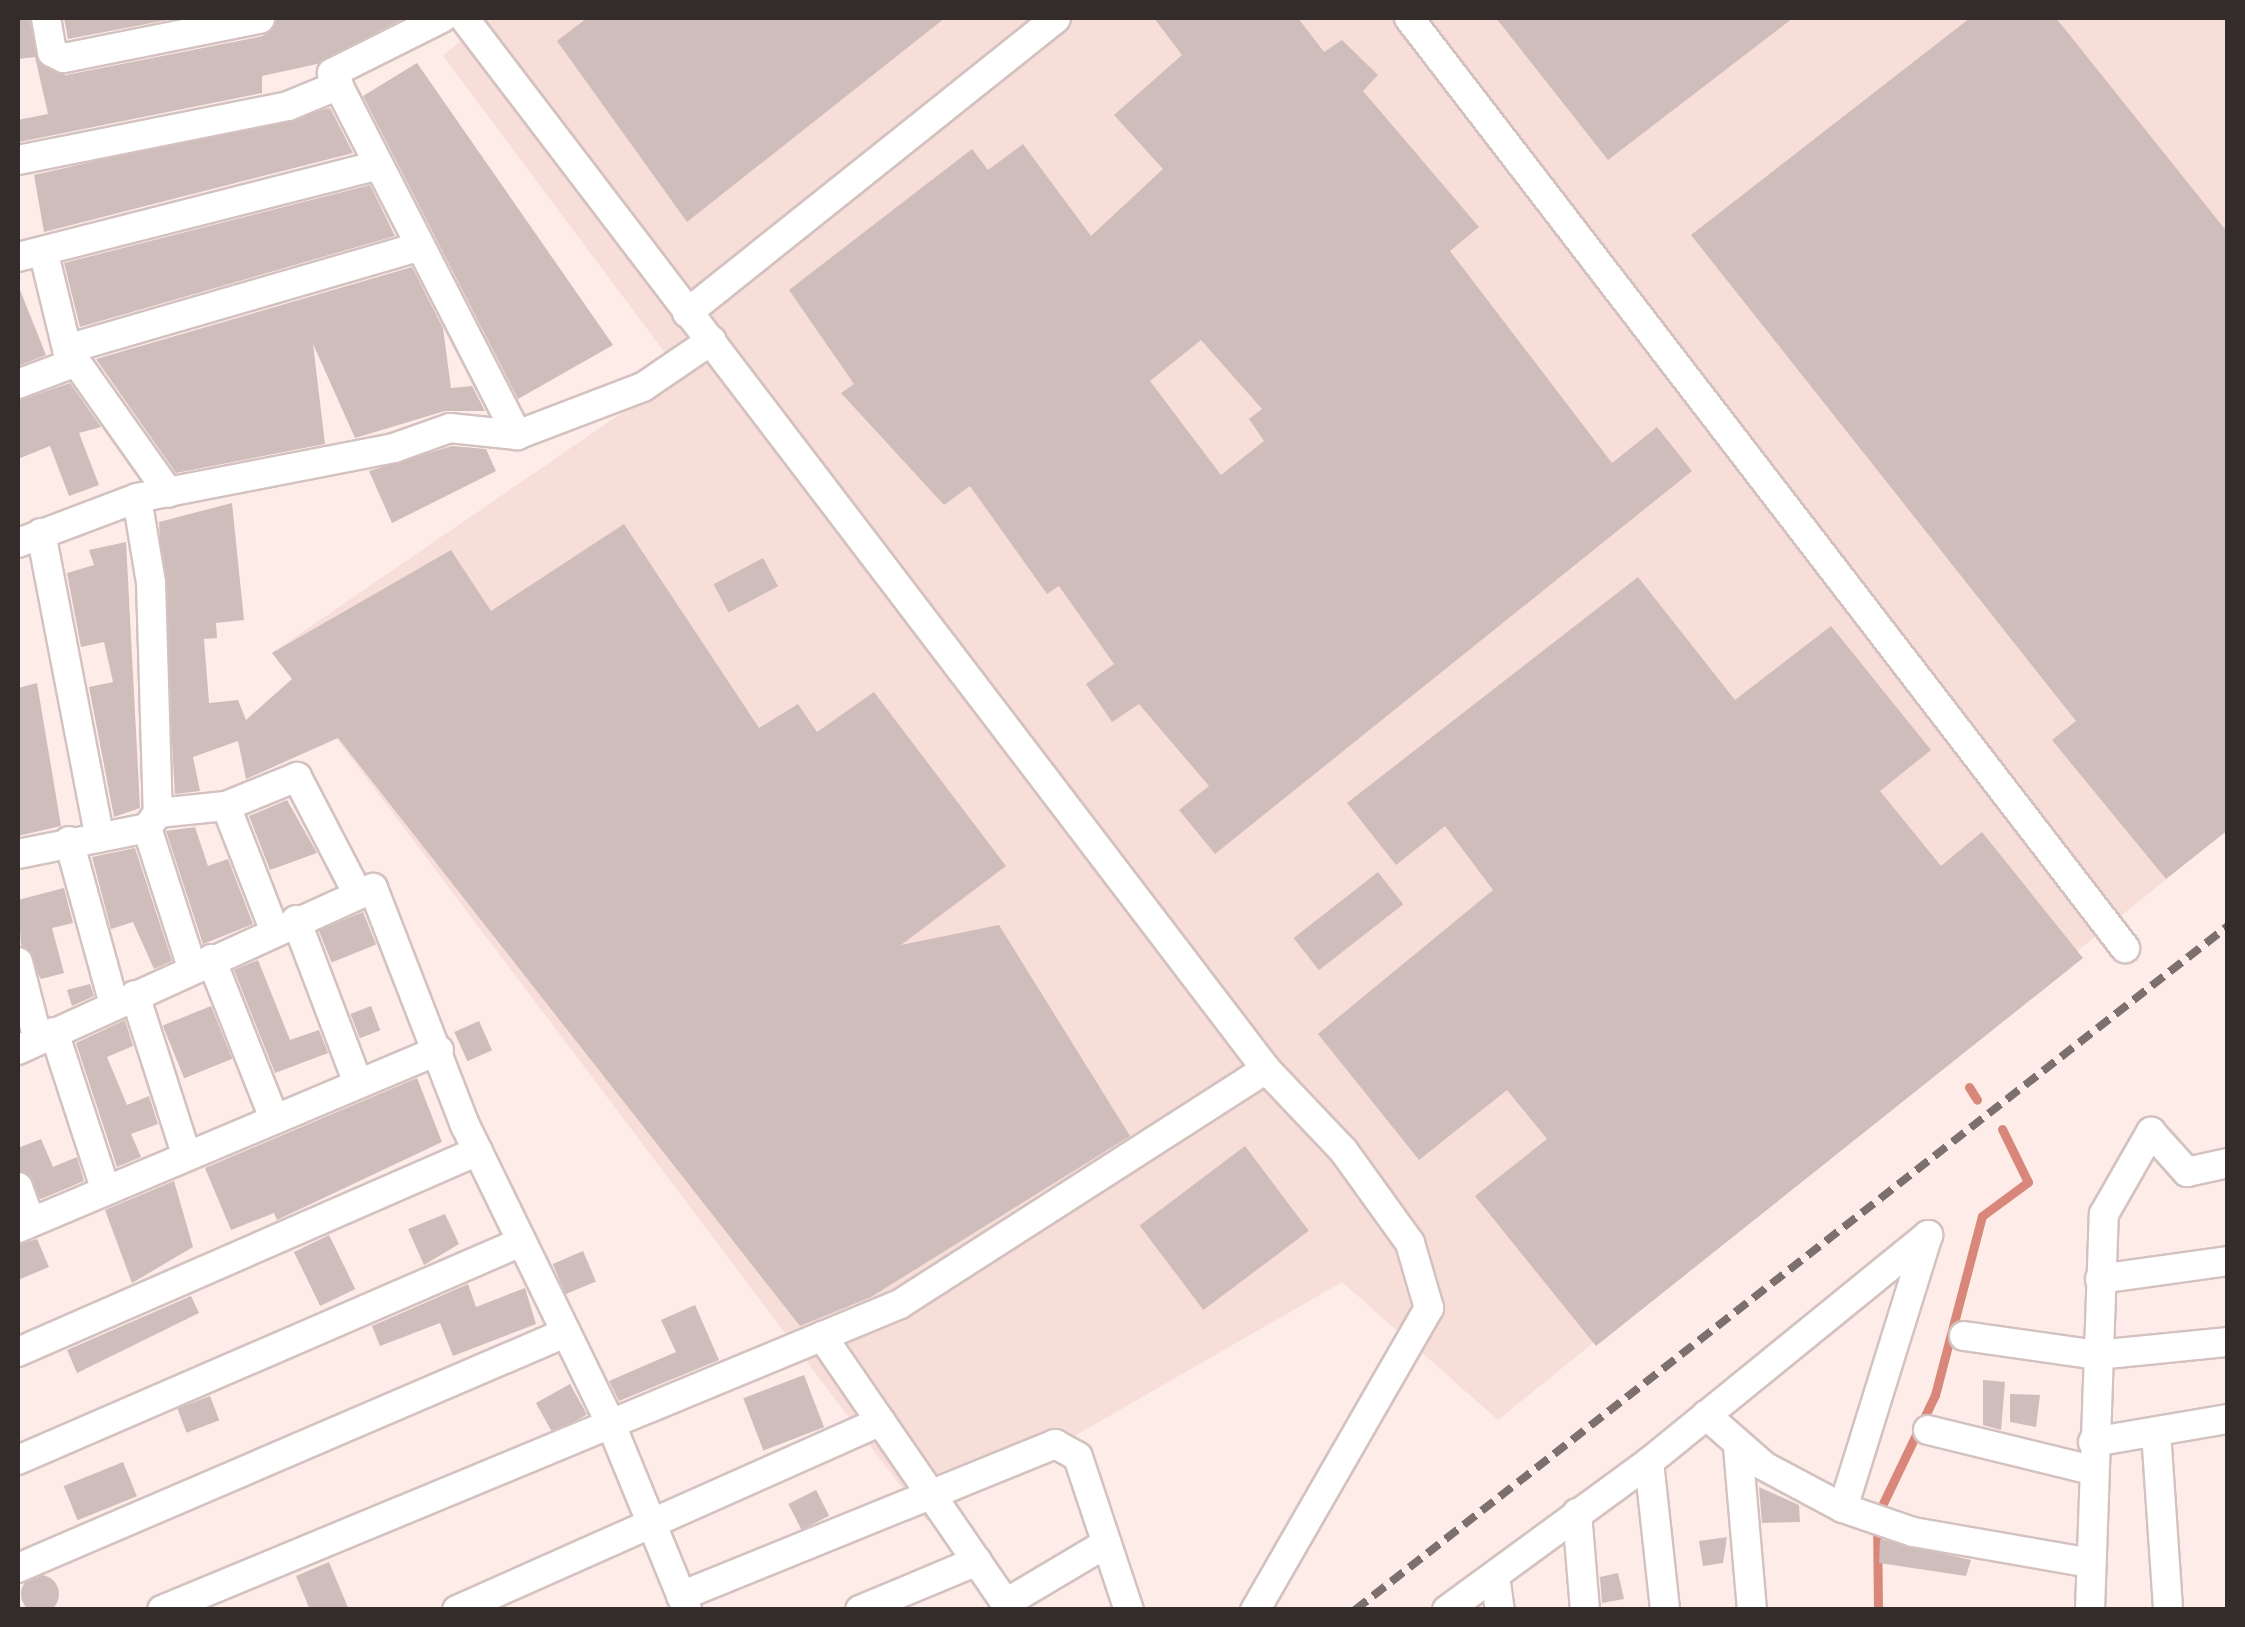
<!DOCTYPE html>
<style>
body{margin:0}
#map{position:relative;width:2245px;height:1627px;overflow:hidden;background:#fdece8;font-family:"Titillium Web",sans-serif}
div>[style]{position:absolute}
.built>*{inset:0;background:#f8ded9}
.stream>*{height:9px;margin:-4.5px;padding:0 4.5px;transform-origin:4.5px;border-radius:4.5px;background:#d8877a}
.building>*{inset:0;background:#cebdba;transform-origin:0 0}
.round{border-radius:50%}
.roads{filter:drop-shadow(2px 0 #d3c2bf) drop-shadow(-2px 0 #d3c2bf) drop-shadow(0 2px #d3c2bf) drop-shadow(0 -2px #d3c2bf)}
.minor>*{height:28px;margin:-14px;padding:0 14px;transform-origin:14px;border-radius:14px;background:#fff}
.rail>*{height:8px;margin-top:-4px;transform-origin:0;background:repeating-linear-gradient(90deg,#7b706e 0 15px,transparent 0 23px)}
span{translate:-50% -50%;white-space:nowrap;text-align:center;line-height:1.15;-webkit-text-stroke:10px #fff;paint-order:stroke}
.frame{position:absolute;inset:0;border:20px solid #332c2b;pointer-events:none}
</style>
<div id="map">
<div class="built">
<i style="clip-path:polygon(487px 18px,2227px 18px,2227px 830px,1498px 1420px,1342px 1282px,927px 1521px,272px 653px,680px 373px,443px 56px)"></i>
</div>
<div class="stream">
<i style="left:1969px;top:1087px;width:15px;rotate:58deg"></i>
<i style="left:1878px;top:1610px;width:94px;rotate:-90.6deg"></i>
<i style="left:1877px;top:1516px;width:134px;rotate:-64.4deg"></i>
<i style="left:1935px;top:1395px;width:185px;rotate:-75.3deg"></i>
<i style="left:1982px;top:1216px;width:57px;rotate:-36.5deg"></i>
<i style="left:2028px;top:1182px;width:59px;rotate:-116.1deg"></i>
</div>
<div class="building">
<i style="clip-path:polygon(18px 18px,29px 18px,39px 63px,66px 75px,263px 36px,277px 18px,404px 18px,317px 64px,262px 76px,262px 93px,19px 142px,18px 120px,48px 114px,35px 57px,18px 59px)"></i>
<i style="clip-path:polygon(64px 18px,178px 18px,68px 39px)"></i>
<i style="clip-path:polygon(587px 18px,945px 18px,687px 222px,557px 41px)"></i>
<i style="clip-path:polygon(evenodd,1154px 18px,1298px 18px,1324px 52px,1342px 40px,1378px 75px,1363px 91px,1479px 227px,1450px 251px,1612px 463px,1657px 427px,1692px 471px,1215px 854px,1179px 810px,1209px 786px,1139px 704px,1112px 722px,1086px 684px,1114px 664px,1059px 586px,1047px 594px,970px 486px,944px 505px,841px 393px,854px 384px,789px 290px,972px 149px,988px 170px,1023px 144px,1091px 236px,1163px 169px,1114px 115px,1182px 55px,1154px 18px,1201px 340px,1262px 409px,1249px 419px,1264px 441px,1221px 475px,1150px 381px,1201px 340px)"></i>
<i style="clip-path:polygon(1496px 18px,1793px 18px,1608px 160px)"></i>
<i style="clip-path:polygon(1970px 18px,2056px 18px,2228px 233px,2228px 830px,2166px 879px,2052px 740px,2076px 721px,1691px 235px)"></i>
<i style="clip-path:polygon(417px 63px,613px 345px,518px 399px,363px 96px)"></i>
<i style="clip-path:polygon(330px 108px,353px 153px,44px 232px,34px 175px)"></i>
<i style="clip-path:polygon(370px 185px,395px 236px,80px 327px,64px 263px)"></i>
<i style="clip-path:polygon(412px 267px,443px 328px,451px 388px,472px 386px,485px 411px,445px 411px,355px 438px,313px 344px,325px 444px,176px 473px,96px 359px)"></i>
<i style="clip-path:polygon(18px 285px,46px 355px,18px 366px)"></i>
<i style="clip-path:polygon(70px 383px,101px 427px,79px 433px,99px 485px,69px 496px,50px 446px,18px 459px,18px 401px)"></i>
<i style="clip-path:polygon(452px 446px,486px 449px,496px 471px,392px 523px,369px 471px)"></i>
<i style="clip-path:polygon(232px 503px,244px 620px,216px 623px,217px 638px,204px 639px,209px 703px,238px 700px,246px 720px,292px 679px,272px 653px,451px 550px,491px 611px,624px 524px,759px 728px,798px 704px,817px 732px,874px 692px,1006px 866px,901px 945px,999px 925px,1130px 1136px,871px 1297px,800px 1326px,338px 738px,246px 779px,238px 741px,193px 757px,200px 791px,175px 794px,159px 522px)"></i>
<i style="clip-path:polygon(126px 542px,140px 808px,114px 817px,89px 687px,113px 682px,104px 642px,81px 647px,67px 573px,94px 565px,89px 550px)"></i>
<i style="left:763px;top:558px;width:32px;height:56px;rotate:62deg"></i>
<i style="clip-path:polygon(1638px 577px,1735px 700px,1831px 626px,1931px 750px,1880px 791px,1941px 866px,1982px 832px,2083px 958px,1596px 1346px,1475px 1196px,1547px 1139px,1507px 1090px,1419px 1160px,1318px 1034px,1493px 890px,1445px 826px,1396px 865px,1347px 803px)"></i>
<i style="clip-path:polygon(37px 683px,61px 826px,18px 836px,18px 688px)"></i>
<i style="clip-path:polygon(287px 800px,317px 853px,270px 870px,249px 816px)"></i>
<i style="clip-path:polygon(195px 827px,208px 866px,228px 859px,253px 924px,203px 944px,166px 831px)"></i>
<i style="clip-path:polygon(135px 848px,172px 961px,154px 969px,133px 922px,111px 929px,92px 857px)"></i>
<i style="left:1378px;top:872px;width:41px;height:107px;rotate:52deg"></i>
<i style="clip-path:polygon(64px 888px,73px 923px,52px 928px,64px 973px,41px 979px,21px 945px,18px 900px)"></i>
<i style="left:363px;top:912px;width:35px;height:48px;rotate:68deg"></i>
<i style="clip-path:polygon(258px 960px,290px 1040px,319px 1030px,328px 1053px,275px 1073px,234px 970px)"></i>
<i style="clip-path:polygon(90px 984px,94px 996px,72px 1006px,67px 990px)"></i>
<i style="left:211px;top:1006px;width:57px;height:52px;rotate:68deg"></i>
<i style="left:371px;top:1006px;width:26px;height:22px;rotate:69deg"></i>
<i style="clip-path:polygon(125px 1020px,133px 1046px,107px 1057px,127px 1105px,149px 1096px,158px 1124px,131px 1134px,141px 1157px,117px 1167px,76px 1043px)"></i>
<i style="left:479px;top:1021px;width:32px;height:27px;rotate:66deg"></i>
<i style="clip-path:polygon(417px 1078px,442px 1142px,277px 1220px,274px 1213px,231px 1230px,205px 1168px)"></i>
<i style="clip-path:polygon(41px 1139px,53px 1167px,77px 1157px,84px 1181px,41px 1199px,18px 1170px,18px 1148px)"></i>
<i style="left:1245px;top:1146px;width:106px;height:132px;rotate:53deg"></i>
<i style="clip-path:polygon(174px 1181px,193px 1247px,132px 1283px,105px 1210px)"></i>
<i style="clip-path:polygon(445px 1214px,459px 1244px,424px 1265px,408px 1229px)"></i>
<i style="left:329px;top:1235px;width:60px;height:39px;rotate:64deg"></i>
<i style="clip-path:polygon(37px 1239px,49px 1267px,18px 1280px,18px 1245px)"></i>
<i style="left:583px;top:1251px;width:33px;height:33px;rotate:67deg"></i>
<i style="clip-path:polygon(468px 1284px,476px 1307px,525px 1288px,536px 1324px,453px 1356px,440px 1323px,380px 1346px,372px 1326px)"></i>
<i style="clip-path:polygon(191px 1296px,199px 1313px,77px 1373px,67px 1350px)"></i>
<i style="clip-path:polygon(695px 1305px,719px 1360px,619px 1401px,609px 1381px,676px 1352px,661px 1320px)"></i>
<i style="left:804px;top:1375px;width:56px;height:65px;rotate:69deg"></i>
<i style="clip-path:polygon(1983px 1380px,2005px 1382px,2001px 1430px,1983px 1425px)"></i>
<i style="left:570px;top:1384px;width:35px;height:39px;rotate:61deg"></i>
<i style="clip-path:polygon(2010px 1394px,2040px 1395px,2036px 1427px,2010px 1422px)"></i>
<i style="left:210px;top:1396px;width:26px;height:35px;rotate:69deg"></i>
<i style="left:123px;top:1462px;width:37px;height:64px;rotate:68deg"></i>
<i style="clip-path:polygon(1759px 1487px,1799px 1505px,1800px 1522px,1762px 1523px)"></i>
<i style="left:816px;top:1490px;width:29px;height:31px;rotate:63deg"></i>
<i style="clip-path:polygon(1727px 1537px,1723px 1563px,1703px 1566px,1699px 1541px)"></i>
<i style="clip-path:polygon(1880px 1539px,1971px 1560px,1966px 1576px,1879px 1563px)"></i>
<i style="clip-path:polygon(329px 1562px,349px 1610px,310px 1610px,296px 1576px)"></i>
<i style="clip-path:polygon(1618px 1573px,1624px 1599px,1602px 1603px,1600px 1577px)"></i>
<i class="round" style="left:21px;top:1575px;width:38px;height:38px"></i>
</div>
<div class="roads">
<div class="minor">
<i style="left:46px;top:18px;width:35px;rotate:80deg"></i>
<i style="left:52px;top:52px;width:13px;rotate:27deg"></i>
<i style="left:64px;top:58px;width:200px;rotate:-11.3deg"></i>
<i style="left:442px;top:18px;width:123px;rotate:153.4deg"></i>
<i style="left:332px;top:73px;width:407px;rotate:62.9deg"></i>
<i style="left:464px;top:18px;width:1322px;rotate:52.65deg"></i>
<i style="left:1266px;top:1069px;width:112px;rotate:46.5deg"></i>
<i style="left:1343px;top:1150px;width:115px;rotate:54.2deg"></i>
<i style="left:1410px;top:1243px;width:68px;rotate:73.7deg"></i>
<i style="left:1429px;top:1308px;width:349px;rotate:119.9deg"></i>
<i style="left:1409px;top:18px;width:1174px;rotate:52.41deg"></i>
<i style="left:18px;top:160px;width:275px;rotate:-11.3deg"></i>
<i style="left:288px;top:106px;width:55px;rotate:-22.4deg"></i>
<i style="left:44px;top:254px;width:98px;rotate:76.4deg"></i>
<i style="left:67px;top:349px;width:176px;rotate:54.7deg"></i>
<i style="left:18px;top:257px;width:368px;rotate:-14.3deg"></i>
<i style="left:687px;top:313px;width:472px;rotate:-38.6deg"></i>
<i style="left:67px;top:349px;width:366px;rotate:-16.2deg"></i>
<i style="left:18px;top:384px;width:60px;rotate:-20.6deg"></i>
<i style="left:137px;top:498px;width:86px;rotate:80.6deg"></i>
<i style="left:151px;top:583px;width:230px;rotate:88.3deg"></i>
<i style="left:41px;top:533px;width:307px;rotate:79.1deg"></i>
<i style="left:18px;top:543px;width:127px;rotate:-20.7deg"></i>
<i style="left:137px;top:498px;width:262px;rotate:-11deg"></i>
<i style="left:394px;top:448px;width:59px;rotate:-19.7deg"></i>
<i style="left:450px;top:428px;width:67px;rotate:6deg"></i>
<i style="left:517px;top:435px;width:135px;rotate:-20.9deg"></i>
<i style="left:643px;top:387px;width:83px;rotate:-34.3deg"></i>
<i style="left:226px;top:806px;width:132px;rotate:68.7deg"></i>
<i style="left:147px;top:828px;width:146px;rotate:72.1deg"></i>
<i style="left:69px;top:841px;width:169px;rotate:74.6deg"></i>
<i style="left:18px;top:854px;width:132px;rotate:-11.4deg"></i>
<i style="left:147px;top:828px;width:19px;rotate:-54deg"></i>
<i style="left:158px;top:813px;width:68px;rotate:-5.9deg"></i>
<i style="left:226px;top:806px;width:77px;rotate:-22.2deg"></i>
<i style="left:297px;top:777px;width:132px;rotate:62.5deg"></i>
<i style="left:296px;top:920px;width:174px;rotate:69.2deg"></i>
<i style="left:211px;top:959px;width:171px;rotate:68.4deg"></i>
<i style="left:18px;top:962px;width:81px;rotate:75.6deg"></i>
<i style="left:135px;top:995px;width:167px;rotate:72.2deg"></i>
<i style="left:54px;top:1032px;width:164px;rotate:71.9deg"></i>
<i style="left:18px;top:1050px;width:390px;rotate:-24.5deg"></i>
<i style="left:373px;top:888px;width:254px;rotate:68.8deg"></i>
<i style="left:465px;top:1125px;width:331px;rotate:64deg"></i>
<i style="left:610px;top:1422px;width:203px;rotate:67.7deg"></i>
<i style="left:18px;top:1187px;width:37px;rotate:70deg"></i>
<i style="left:18px;top:1228px;width:457px;rotate:-22.9deg"></i>
<i style="left:2100px;top:1279px;width:129px;rotate:-8deg"></i>
<i style="left:822px;top:1336px;width:332px;rotate:55.5deg"></i>
<i style="left:1964px;top:1336px;width:134px;rotate:8.1deg"></i>
<i style="left:2097px;top:1355px;width:132px;rotate:-5.7deg"></i>
<i style="left:18px;top:1352px;width:502px;rotate:-23.6deg"></i>
<i style="left:1706px;top:1415px;width:77px;rotate:41.3deg"></i>
<i style="left:1764px;top:1466px;width:89px;rotate:28deg"></i>
<i style="left:1843px;top:1508px;width:74px;rotate:18.9deg"></i>
<i style="left:1913px;top:1532px;width:181px;rotate:9.9deg"></i>
<i style="left:1928px;top:1430px;width:169px;rotate:13.7deg"></i>
<i style="left:2156px;top:1432px;width:178px;rotate:86.1deg"></i>
<i style="left:2093px;top:1442px;width:137px;rotate:-9.7deg"></i>
<i style="left:1738px;top:1447px;width:164px;rotate:85.1deg"></i>
<i style="left:18px;top:1460px;width:548px;rotate:-23.43deg"></i>
<i style="left:1649px;top:1462px;width:149px;rotate:83.8deg"></i>
<i style="left:1577px;top:1513px;width:97px;rotate:85.3deg"></i>
<i style="left:18px;top:1568px;width:595px;rotate:-23.25deg"></i>
<i style="left:1495px;top:1576px;width:34px;rotate:82deg"></i>
<i style="left:681px;top:1596px;width:404px;rotate:-22.1deg"></i>
<i style="left:1055px;top:1444px;width:26px;rotate:29deg"></i>
<i style="left:1078px;top:1457px;width:161px;rotate:71.6deg"></i>
<i style="left:1006px;top:1603px;width:117px;rotate:-30.7deg"></i>
<i style="left:162px;top:1610px;width:799px;rotate:-22.52deg"></i>
<i style="left:900px;top:1304px;width:435px;rotate:-32.7deg"></i>
<i style="left:457px;top:1610px;width:464px;rotate:-24deg"></i>
<i style="left:860px;top:1610px;width:127px;rotate:-22.7deg"></i>
<i style="left:1447px;top:1610px;width:250px;rotate:-36.2deg"></i>
<i style="left:1649px;top:1462px;width:360px;rotate:-39.1deg"></i>
<i style="left:1928px;top:1235px;width:286px;rotate:107.3deg"></i>
<i style="left:2090px;top:1610px;width:396px;rotate:-88deg"></i>
<i style="left:2104px;top:1214px;width:95px;rotate:-60.2deg"></i>
<i style="left:2151px;top:1132px;width:54px;rotate:48deg"></i>
<i style="left:2187px;top:1172px;width:42px;rotate:-12.4deg"></i>
</div>
</div>
<div class="rail">
<i style="left:1355px;top:1610px;width:1109px;rotate:-38.08deg"></i>
</div>
<div class="frame"></div>
</div>
